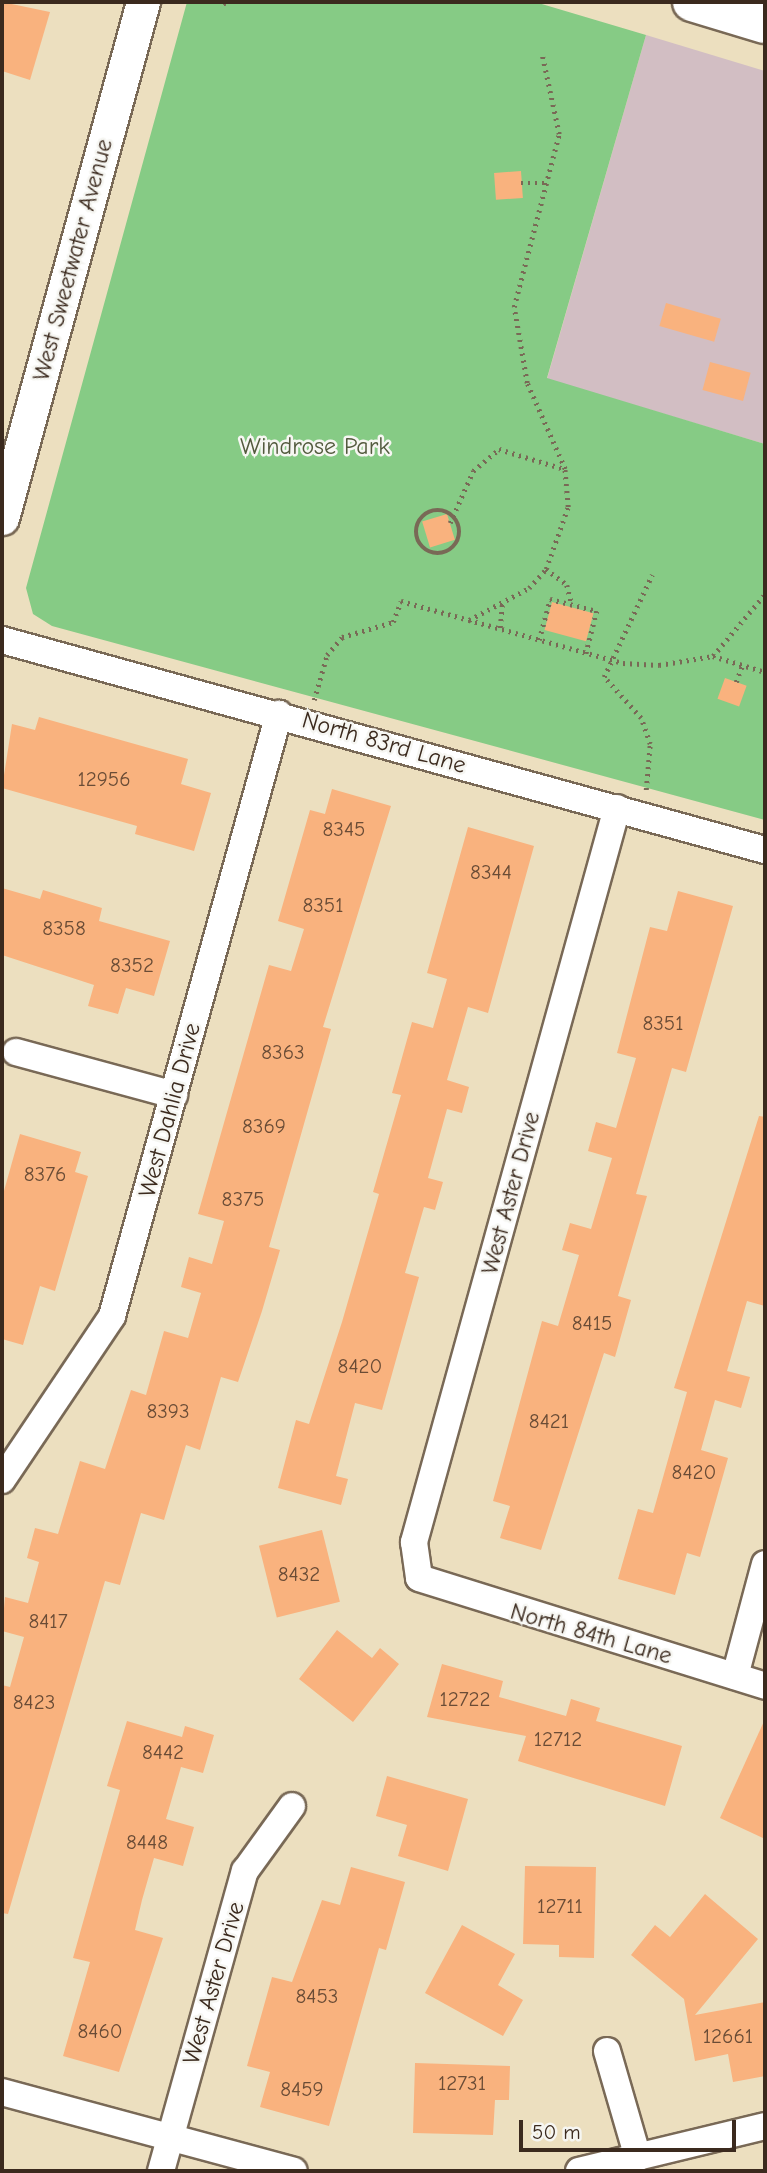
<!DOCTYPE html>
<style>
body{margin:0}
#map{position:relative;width:767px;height:2173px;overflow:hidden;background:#ecdfbf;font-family:"Comic Neue",sans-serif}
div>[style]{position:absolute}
.industrial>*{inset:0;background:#d2bec3}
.green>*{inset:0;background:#86cb85}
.building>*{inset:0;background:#f9b27e;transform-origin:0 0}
.path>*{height:4.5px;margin-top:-2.25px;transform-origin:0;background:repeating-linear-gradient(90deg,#796956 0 2px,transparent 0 7px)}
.path>.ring{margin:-2.25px;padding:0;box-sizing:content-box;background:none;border:4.5px solid #796956;border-radius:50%}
.roads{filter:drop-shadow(2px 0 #796956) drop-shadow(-2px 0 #796956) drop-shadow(0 2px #796956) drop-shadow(0 -2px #796956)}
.minor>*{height:26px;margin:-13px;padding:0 13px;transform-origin:13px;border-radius:13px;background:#fff}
.tertiary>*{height:33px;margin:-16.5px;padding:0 16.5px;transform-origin:16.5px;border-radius:16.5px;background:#fff}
.primary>*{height:38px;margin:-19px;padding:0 19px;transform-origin:19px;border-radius:19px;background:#fff}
span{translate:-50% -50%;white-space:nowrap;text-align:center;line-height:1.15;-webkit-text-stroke:5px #f6f6f2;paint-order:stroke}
.number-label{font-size:21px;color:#6a4c36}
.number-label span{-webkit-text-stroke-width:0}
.street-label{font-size:24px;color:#3b2a1e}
.park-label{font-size:24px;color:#525a3d}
.frame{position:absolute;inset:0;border:4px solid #3b2a1e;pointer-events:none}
.scale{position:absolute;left:519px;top:2120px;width:217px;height:32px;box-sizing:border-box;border:4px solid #3b2a1e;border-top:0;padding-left:9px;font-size:21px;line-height:24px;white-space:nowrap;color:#3b2a1e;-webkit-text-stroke:5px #f6f6f2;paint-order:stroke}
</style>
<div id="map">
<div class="industrial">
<i style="clip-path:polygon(646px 35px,765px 71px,765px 444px,547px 379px)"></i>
</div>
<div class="green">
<i style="clip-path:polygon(187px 2px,535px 2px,646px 35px,547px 378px,765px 444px,765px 820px,52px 626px,33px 614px,26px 588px)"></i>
</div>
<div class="building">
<i style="clip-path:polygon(2px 2px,50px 12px,30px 80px,2px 71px)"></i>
<i style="left:521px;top:171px;width:27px;height:27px;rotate:86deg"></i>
<i style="left:666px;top:303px;width:57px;height:24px;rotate:16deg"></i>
<i style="left:710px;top:362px;width:42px;height:29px;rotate:15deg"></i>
<i style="left:447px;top:514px;width:27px;height:26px;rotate:73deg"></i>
<i style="left:552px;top:602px;width:43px;height:29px;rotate:15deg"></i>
<i style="left:725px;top:678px;width:23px;height:22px;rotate:20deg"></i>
<i style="clip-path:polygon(39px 717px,188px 759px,181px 784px,211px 793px,194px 851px,135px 834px,137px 826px,2px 788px,12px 724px,35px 730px)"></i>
<i style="clip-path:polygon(332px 789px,391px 806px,323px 1027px,331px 1029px,269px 1247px,280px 1250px,262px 1311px,238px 1382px,221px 1377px,200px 1450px,186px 1445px,164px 1520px,141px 1513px,120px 1585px,105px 1581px,8px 1914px,2px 1913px,2px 1685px,10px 1687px,24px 1637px,2px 1631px,5px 1597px,28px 1603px,39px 1562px,27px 1558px,35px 1528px,58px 1534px,80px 1461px,105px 1469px,131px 1390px,146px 1395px,164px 1331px,188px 1338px,201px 1293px,181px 1287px,189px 1257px,212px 1264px,224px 1221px,198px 1214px,269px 965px,291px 971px,304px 929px,278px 921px,310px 810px,325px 814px)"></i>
<i style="clip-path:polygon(468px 827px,534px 846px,488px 1013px,468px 1007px,447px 1080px,469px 1087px,462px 1113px,447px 1109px,428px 1178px,443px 1182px,435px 1210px,424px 1207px,405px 1273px,419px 1277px,382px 1410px,355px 1403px,336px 1476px,348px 1479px,341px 1505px,278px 1488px,296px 1420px,309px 1424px,342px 1322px,379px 1194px,373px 1192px,401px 1095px,392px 1093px,412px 1022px,433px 1028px,447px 979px,427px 973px)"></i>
<i style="clip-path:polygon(2px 888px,40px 899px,43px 890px,102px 908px,99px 921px,170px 941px,154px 996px,126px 988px,118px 1014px,88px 1006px,94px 985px,2px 955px)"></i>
<i style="clip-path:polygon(678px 891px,733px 906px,686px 1072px,672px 1068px,636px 1194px,647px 1196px,618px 1296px,631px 1300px,615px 1357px,604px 1353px,541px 1550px,500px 1538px,510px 1506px,493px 1501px,542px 1321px,558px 1326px,579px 1255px,562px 1250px,570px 1223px,591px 1229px,612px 1158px,588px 1151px,596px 1122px,616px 1128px,636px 1058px,617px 1053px,650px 927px,667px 931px)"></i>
<i style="clip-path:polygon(759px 1116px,765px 1117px,765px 1306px,747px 1301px,727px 1371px,750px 1377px,741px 1408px,715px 1400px,701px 1450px,728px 1458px,700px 1557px,687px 1553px,675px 1595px,618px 1579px,638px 1509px,653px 1513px,687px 1392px,674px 1388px)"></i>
<i style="clip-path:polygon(20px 1134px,81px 1152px,75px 1172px,88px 1176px,55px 1291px,40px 1286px,23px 1345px,2px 1339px,2px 1198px)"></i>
<i style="left:322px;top:1530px;width:74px;height:65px;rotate:76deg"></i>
<i style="clip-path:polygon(337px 1630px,372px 1658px,380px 1648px,399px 1664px,353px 1722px,299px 1679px)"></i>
<i style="clip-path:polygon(442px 1664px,503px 1681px,499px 1697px,566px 1716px,571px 1699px,600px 1708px,596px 1721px,682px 1746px,665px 1806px,518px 1761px,526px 1736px,427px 1717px)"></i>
<i style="clip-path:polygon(765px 1719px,765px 1839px,720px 1818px)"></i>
<i style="clip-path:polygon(127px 1721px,182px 1737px,185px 1726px,214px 1735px,203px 1773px,181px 1767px,166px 1819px,194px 1827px,183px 1866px,154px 1858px,142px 1900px,135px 1930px,163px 1938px,119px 2072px,63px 2056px,90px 1962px,73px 1958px,120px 1790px,107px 1786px)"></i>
<i style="clip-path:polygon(387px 1776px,468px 1799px,448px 1871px,398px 1856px,407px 1825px,376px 1816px)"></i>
<i style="clip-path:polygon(525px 1866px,596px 1867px,594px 1958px,559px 1957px,559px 1945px,523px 1944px)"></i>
<i style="clip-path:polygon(351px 1867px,405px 1882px,386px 1950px,379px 1948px,329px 2126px,260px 2107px,270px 2072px,247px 2066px,272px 1977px,292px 1982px,322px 1900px,340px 1905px)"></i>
<i style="clip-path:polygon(705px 1894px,758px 1939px,695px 2015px,765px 2002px,765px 2076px,733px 2082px,728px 2054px,695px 2061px,684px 1999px,631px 1955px,655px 1925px,670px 1937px)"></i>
<i style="clip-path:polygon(462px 1925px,515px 1954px,498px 1985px,523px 2000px,503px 2036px,425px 1993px)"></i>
<i style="clip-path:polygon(415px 2063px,510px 2066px,509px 2100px,495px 2100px,493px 2135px,413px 2133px)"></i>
</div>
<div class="path">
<i style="left:223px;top:4px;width:4px;rotate:-34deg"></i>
<i style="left:521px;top:183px;width:26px"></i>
<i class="ring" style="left:416px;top:510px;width:39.5px;height:39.5px"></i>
<i style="left:450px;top:523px;width:57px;rotate:-66.1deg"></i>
<i style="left:473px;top:471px;width:34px;rotate:-40deg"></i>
<i style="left:499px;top:449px;width:68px;rotate:17.1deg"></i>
<i style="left:546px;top:569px;width:26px;rotate:37deg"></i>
<i style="left:567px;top:585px;width:21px;rotate:76deg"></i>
<i style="left:469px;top:620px;width:68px;rotate:-28.1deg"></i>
<i style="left:529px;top:588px;width:25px;rotate:-48deg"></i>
<i style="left:546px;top:569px;width:66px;rotate:-70.5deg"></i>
<i style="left:568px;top:507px;width:38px;rotate:-95deg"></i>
<i style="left:565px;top:469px;width:94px;rotate:-113.8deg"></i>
<i style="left:527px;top:383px;width:77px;rotate:-99.7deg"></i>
<i style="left:514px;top:307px;width:179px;rotate:-75.4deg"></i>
<i style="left:559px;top:134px;width:81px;rotate:-102.1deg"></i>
<i style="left:500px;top:628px;width:24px;rotate:-85deg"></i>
<i style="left:539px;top:640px;width:42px;rotate:-75deg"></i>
<i style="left:550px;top:599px;width:49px;rotate:14.3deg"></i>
<i style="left:597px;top:611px;width:44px;rotate:104.3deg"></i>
<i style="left:713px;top:656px;width:81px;rotate:-50deg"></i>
<i style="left:736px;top:682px;width:17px;rotate:-69deg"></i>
<i style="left:314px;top:700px;width:47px;rotate:-73.9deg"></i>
<i style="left:327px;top:655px;width:23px;rotate:-50deg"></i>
<i style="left:342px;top:637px;width:53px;rotate:-16.4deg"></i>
<i style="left:393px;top:622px;width:22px;rotate:-69deg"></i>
<i style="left:401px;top:601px;width:230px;rotate:15.6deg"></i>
<i style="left:623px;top:663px;width:36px;rotate:3deg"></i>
<i style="left:659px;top:665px;width:55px;rotate:-9.5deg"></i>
<i style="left:713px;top:656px;width:54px;rotate:17.1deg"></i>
<i style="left:646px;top:790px;width:46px;rotate:-85deg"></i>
<i style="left:650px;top:744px;width:28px;rotate:-109deg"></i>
<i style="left:641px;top:718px;width:55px;rotate:-132.1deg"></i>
<i style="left:604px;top:677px;width:113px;rotate:-64.8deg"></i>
</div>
<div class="roads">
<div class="minor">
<i style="left:2px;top:640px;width:791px;rotate:15.39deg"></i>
<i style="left:617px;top:808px;width:762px;rotate:105.46deg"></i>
<i style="left:414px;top:1542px;width:36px;rotate:82deg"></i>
<i style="left:419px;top:1578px;width:362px;rotate:17.3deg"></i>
<i style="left:16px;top:1052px;width:164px;rotate:15.2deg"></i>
<i style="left:2px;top:1480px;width:197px;rotate:-56.1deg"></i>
<i style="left:112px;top:1316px;width:625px;rotate:-74.5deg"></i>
<i style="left:735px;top:1676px;width:116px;rotate:-75deg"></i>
<i style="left:607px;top:2051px;width:111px;rotate:73.8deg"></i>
<i style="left:2px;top:2092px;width:302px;rotate:15.1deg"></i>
<i style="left:161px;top:2171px;width:312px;rotate:-74.4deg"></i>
<i style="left:245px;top:1871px;width:80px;rotate:-54.1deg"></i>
<i style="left:579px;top:2171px;width:191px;rotate:-13.6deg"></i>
</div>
<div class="tertiary">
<i style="left:2px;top:518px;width:535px;rotate:-74.72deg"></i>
</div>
<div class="primary">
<i style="left:692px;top:2px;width:76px;rotate:16.8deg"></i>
</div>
</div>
<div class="number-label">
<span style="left:104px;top:779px">12956</span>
<span style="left:344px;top:829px">8345</span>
<span style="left:491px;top:872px">8344</span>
<span style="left:323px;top:905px">8351</span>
<span style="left:64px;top:928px">8358</span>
<span style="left:132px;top:965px">8352</span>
<span style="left:663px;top:1023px">8351</span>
<span style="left:283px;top:1052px">8363</span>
<span style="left:264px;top:1126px">8369</span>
<span style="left:45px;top:1174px">8376</span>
<span style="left:243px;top:1199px">8375</span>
<span style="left:592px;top:1323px">8415</span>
<span style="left:360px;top:1366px">8420</span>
<span style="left:168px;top:1411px">8393</span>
<span style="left:549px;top:1421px">8421</span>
<span style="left:694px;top:1472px">8420</span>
<span style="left:299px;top:1574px">8432</span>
<span style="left:48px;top:1621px">8417</span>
<span style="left:465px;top:1699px">12722</span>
<span style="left:34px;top:1702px">8423</span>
<span style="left:558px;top:1739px">12712</span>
<span style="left:163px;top:1752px">8442</span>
<span style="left:147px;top:1842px">8448</span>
<span style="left:560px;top:1906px">12711</span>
<span style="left:317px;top:1996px">8453</span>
<span style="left:100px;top:2031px">8460</span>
<span style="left:728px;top:2036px">12661</span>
<span style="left:462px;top:2083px">12731</span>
<span style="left:302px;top:2089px">8459</span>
</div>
<div class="street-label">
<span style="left:73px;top:260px;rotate:-75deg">West Sweetwater Avenue</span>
<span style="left:384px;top:743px;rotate:16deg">North 83rd Lane</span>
<span style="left:170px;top:1110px;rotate:-75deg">West Dahlia Drive</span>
<span style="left:511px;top:1193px;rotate:-75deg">West Aster Drive</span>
<span style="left:591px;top:1634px;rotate:16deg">North 84th Lane</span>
<span style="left:214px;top:1983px;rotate:-74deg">West Aster Drive</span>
</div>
<div class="park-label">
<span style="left:315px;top:447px">Windrose Park</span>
</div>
<div class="frame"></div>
<div class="scale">50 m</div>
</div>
